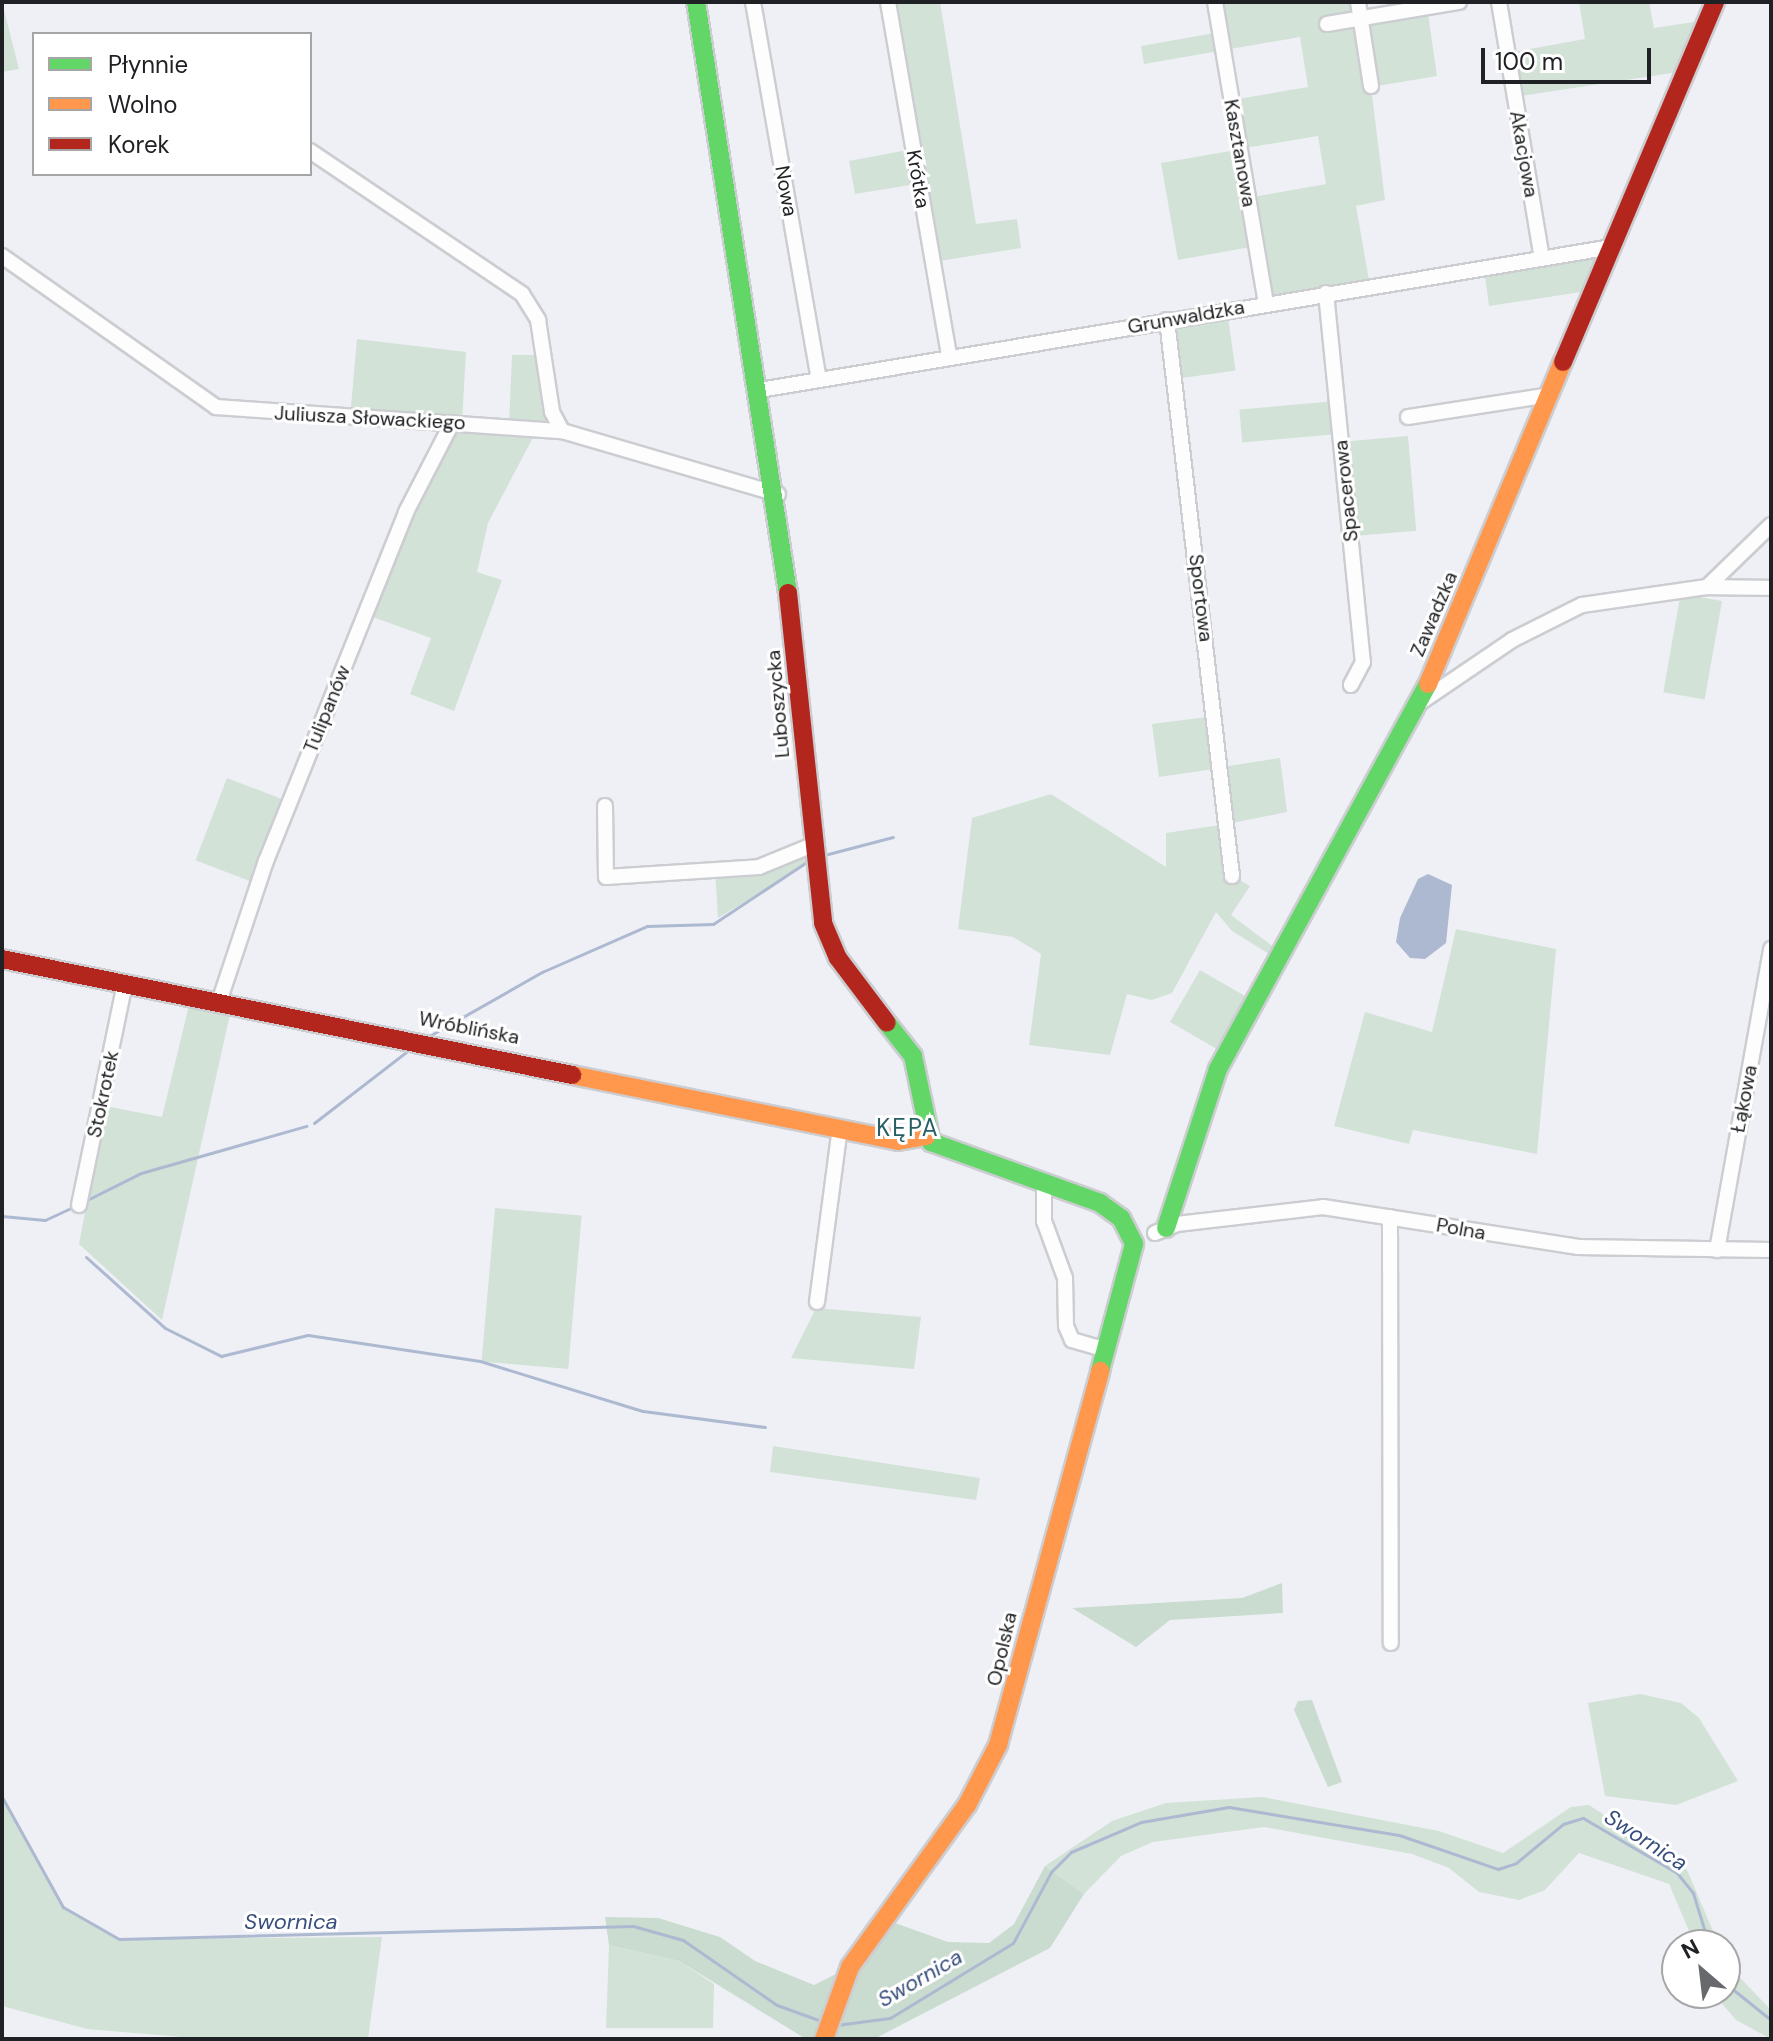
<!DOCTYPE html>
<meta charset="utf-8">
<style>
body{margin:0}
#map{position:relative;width:1773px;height:2041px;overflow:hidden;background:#eff0f5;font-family:"DM Sans",sans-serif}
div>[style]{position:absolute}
.green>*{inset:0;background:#d2e2d7;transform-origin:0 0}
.forest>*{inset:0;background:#cadccf}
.water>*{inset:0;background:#adb9d1}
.stream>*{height:3px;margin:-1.5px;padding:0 1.5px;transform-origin:1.5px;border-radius:1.5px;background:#adb9d1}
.roads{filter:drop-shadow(2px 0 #cccdd1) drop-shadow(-2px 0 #cccdd1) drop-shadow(0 2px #cccdd1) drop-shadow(0 -2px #cccdd1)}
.street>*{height:14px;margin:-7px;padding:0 7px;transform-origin:7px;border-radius:7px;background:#fdfdfe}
.fast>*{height:18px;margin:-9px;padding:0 9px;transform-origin:9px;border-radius:9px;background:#63d668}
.slow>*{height:18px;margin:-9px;padding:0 9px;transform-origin:9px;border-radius:9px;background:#ff974d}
.jam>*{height:18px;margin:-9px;padding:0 9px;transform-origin:9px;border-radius:9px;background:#b3261e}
span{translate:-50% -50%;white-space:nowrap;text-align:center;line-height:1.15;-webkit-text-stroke:6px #fff;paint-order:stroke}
.street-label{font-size:20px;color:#202124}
.water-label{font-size:22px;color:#384f7d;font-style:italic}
.quarter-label{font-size:24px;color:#255f64;letter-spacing:2px}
.frame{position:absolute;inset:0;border:4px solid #202124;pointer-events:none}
.legend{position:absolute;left:32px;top:32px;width:280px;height:144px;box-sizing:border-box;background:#fff;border:2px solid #a6a6a7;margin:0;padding:10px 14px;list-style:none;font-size:24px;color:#202124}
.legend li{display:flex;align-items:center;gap:16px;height:40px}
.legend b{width:40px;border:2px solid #a6a6a7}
.north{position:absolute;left:1661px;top:1929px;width:80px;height:80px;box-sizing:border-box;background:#fff;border:2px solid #a6a6a7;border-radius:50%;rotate:332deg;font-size:22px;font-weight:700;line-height:32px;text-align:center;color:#202124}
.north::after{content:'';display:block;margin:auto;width:28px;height:36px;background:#68696d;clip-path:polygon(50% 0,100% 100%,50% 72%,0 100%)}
.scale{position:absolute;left:1481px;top:48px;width:170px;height:36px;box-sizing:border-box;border:4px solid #202124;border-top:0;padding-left:10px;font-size:24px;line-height:28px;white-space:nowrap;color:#202124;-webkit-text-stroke:6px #fff;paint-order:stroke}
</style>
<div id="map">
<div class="green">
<i style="clip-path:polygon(2px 2px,19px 69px,2px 72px)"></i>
<i style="clip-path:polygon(888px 2px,940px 2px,976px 224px,1017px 219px,1021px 248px,933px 262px,916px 184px,855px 194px,849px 161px,913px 149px)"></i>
<i style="clip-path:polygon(1215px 2px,1358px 2px,1360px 16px,1427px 7px,1437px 76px,1371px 87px,1385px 200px,1356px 206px,1370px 286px,1266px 303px,1256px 246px,1178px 260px,1161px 163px,1236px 150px,1253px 197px,1326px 184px,1318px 136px,1245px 148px,1232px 100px,1308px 87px,1300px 37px,1144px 64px,1141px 46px,1220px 32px)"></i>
<i style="clip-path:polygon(1579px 2px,1649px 2px,1654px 28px,1707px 20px,1685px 71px,1515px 97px,1508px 53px,1585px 39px)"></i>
<i style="clip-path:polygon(1612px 247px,1594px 290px,1489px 306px,1484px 268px)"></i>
<i style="left:1227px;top:310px;width:61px;height:61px;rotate:82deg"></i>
<i style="clip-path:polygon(357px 339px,466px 352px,462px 422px,509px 424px,512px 355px,545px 355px,557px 425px,538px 428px,488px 523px,477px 572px,502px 580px,454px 711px,410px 694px,431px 638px,370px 616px,451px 423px,350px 418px)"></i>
<i style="left:1337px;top:401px;width:33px;height:98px;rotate:85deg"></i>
<i style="left:1408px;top:436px;width:95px;height:68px;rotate:85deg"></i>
<i style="left:1722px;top:601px;width:100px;height:42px;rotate:100deg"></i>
<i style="clip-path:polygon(1215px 716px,1222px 767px,1280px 758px,1287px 812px,1227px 824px,1232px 876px,1250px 886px,1231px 915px,1283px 954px,1279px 960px,1232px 931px,1216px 912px,1172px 993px,1152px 1000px,1127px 994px,1110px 1055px,1029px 1045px,1041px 954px,1013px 937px,958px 929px,972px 818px,1051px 794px,1166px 867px,1166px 833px,1227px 824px,1221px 768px,1159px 777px,1152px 724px)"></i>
<i style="left:227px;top:778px;width:63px;height:88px;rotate:21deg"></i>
<i style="clip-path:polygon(813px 845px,814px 860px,718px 918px,715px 870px,759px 867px)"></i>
<i style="clip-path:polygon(1456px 929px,1556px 949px,1537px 1154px,1413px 1130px,1409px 1144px,1334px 1126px,1365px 1012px,1432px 1032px)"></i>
<i style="left:1200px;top:970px;width:56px;height:60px;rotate:30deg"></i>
<i style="clip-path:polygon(190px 1001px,231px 1010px,162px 1320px,79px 1244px,105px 1106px,162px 1117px)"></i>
<i style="left:495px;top:1208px;width:87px;height:154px;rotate:5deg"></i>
<i style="clip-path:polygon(816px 1308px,921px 1317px,914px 1369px,791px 1358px)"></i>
<i style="clip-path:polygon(773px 1446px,980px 1478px,976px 1500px,770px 1472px)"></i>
<i style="clip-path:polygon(1640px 1694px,1681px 1703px,1699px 1718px,1738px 1781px,1676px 1805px,1605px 1796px,1588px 1703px)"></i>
<i style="clip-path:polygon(2px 1797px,63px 1907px,119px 1939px,382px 1937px,368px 2039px,206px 2039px,87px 2029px,2px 2006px)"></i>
<i style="clip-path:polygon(1262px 1797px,1439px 1831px,1503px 1853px,1571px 1807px,1589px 1805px,1687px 1870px,1719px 1945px,1695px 1945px,1669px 1884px,1579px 1853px,1545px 1890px,1519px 1900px,1479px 1892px,1449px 1868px,1412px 1854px,1264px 1827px,1153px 1842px,1121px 1856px,1084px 1894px,1045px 1866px,1112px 1821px,1166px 1803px)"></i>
<i style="clip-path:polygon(609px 1945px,679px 1961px,714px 1984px,713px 2028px,606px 2028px)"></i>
<i style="clip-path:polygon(1725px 1962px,1771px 2010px,1771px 2039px,1736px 2020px,1713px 1993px,1725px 1993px)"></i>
</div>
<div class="forest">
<i style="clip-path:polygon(1282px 1583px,1283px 1613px,1170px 1620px,1136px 1647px,1072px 1608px,1242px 1598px)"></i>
<i style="clip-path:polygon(1312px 1700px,1342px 1782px,1328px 1787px,1294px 1710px,1298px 1701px)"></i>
<i style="clip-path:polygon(1045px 1866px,1084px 1894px,1050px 1948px,874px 2039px,806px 2039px,679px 1961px,609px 1945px,605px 1917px,658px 1918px,720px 1937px,755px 1961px,814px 1985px,850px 1967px,884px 1919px,948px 1942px,989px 1943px,1014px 1924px)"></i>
</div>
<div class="water">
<i style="clip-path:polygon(1428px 874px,1452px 885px,1446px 943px,1425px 959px,1410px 958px,1396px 942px,1400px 918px,1418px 879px)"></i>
</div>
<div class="stream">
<i style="left:828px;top:854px;width:67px;rotate:-14.7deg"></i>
<i style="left:431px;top:1035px;width:128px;rotate:-29.6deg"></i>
<i style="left:542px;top:972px;width:115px;rotate:-23.7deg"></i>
<i style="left:647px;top:926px;width:66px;rotate:-1.7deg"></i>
<i style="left:713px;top:924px;width:110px;rotate:-33.5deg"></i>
<i style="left:314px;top:1123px;width:121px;rotate:-37.6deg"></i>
<i style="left:87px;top:1200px;width:60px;rotate:-26.6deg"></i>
<i style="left:141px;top:1173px;width:172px;rotate:-15.9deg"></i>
<i style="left:2px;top:1216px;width:43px;rotate:5.3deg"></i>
<i style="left:45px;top:1220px;width:29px;rotate:-25deg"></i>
<i style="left:86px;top:1257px;width:106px;rotate:41.9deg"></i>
<i style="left:165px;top:1328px;width:63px;rotate:26.6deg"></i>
<i style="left:221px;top:1356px;width:89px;rotate:-13.6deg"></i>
<i style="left:308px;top:1335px;width:174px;rotate:8.6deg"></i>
<i style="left:480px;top:1361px;width:170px;rotate:17.1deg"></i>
<i style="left:643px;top:1411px;width:123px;rotate:7.5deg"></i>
<i style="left:2px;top:1797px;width:126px;rotate:61deg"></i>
<i style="left:63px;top:1907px;width:64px;rotate:29.7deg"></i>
<i style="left:119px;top:1939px;width:514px;rotate:-1.45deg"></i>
<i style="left:633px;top:1926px;width:52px;rotate:15.6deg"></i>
<i style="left:683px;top:1940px;width:114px;rotate:34.7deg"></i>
<i style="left:777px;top:2005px;width:50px;rotate:19.9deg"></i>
<i style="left:1725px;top:1983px;width:59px;rotate:38.8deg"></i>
<i style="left:836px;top:2025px;width:54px;rotate:-7.4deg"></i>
<i style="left:890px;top:2018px;width:144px;rotate:-31.4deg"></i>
<i style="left:1013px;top:1943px;width:81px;rotate:-61.8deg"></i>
<i style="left:1051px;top:1872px;width:28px;rotate:-45deg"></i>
<i style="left:1071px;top:1852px;width:76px;rotate:-23.2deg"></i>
<i style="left:1141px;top:1822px;width:89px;rotate:-9.7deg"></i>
<i style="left:1229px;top:1807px;width:172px;rotate:9.4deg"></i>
<i style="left:1399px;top:1835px;width:105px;rotate:19deg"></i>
<i style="left:1498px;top:1869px;width:19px;rotate:-18deg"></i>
<i style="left:1516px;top:1863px;width:61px;rotate:-39.7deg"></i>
<i style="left:1563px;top:1824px;width:21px;rotate:-17deg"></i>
<i style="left:1583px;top:1818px;width:109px;rotate:30.3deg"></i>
<i style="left:1677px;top:1873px;width:26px;rotate:51deg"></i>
<i style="left:1693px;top:1893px;width:54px;rotate:72.9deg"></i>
</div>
<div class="roads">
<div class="street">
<i style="left:753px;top:2px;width:383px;rotate:80.1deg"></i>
<i style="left:888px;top:2px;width:359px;rotate:80.2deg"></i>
<i style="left:1215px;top:2px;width:305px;rotate:80.4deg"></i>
<i style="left:1358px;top:2px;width:85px;rotate:81.2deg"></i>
<i style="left:1499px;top:2px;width:260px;rotate:80.5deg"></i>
<i style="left:1327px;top:24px;width:134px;rotate:-9.5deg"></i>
<i style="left:310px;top:151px;width:256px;rotate:34deg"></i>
<i style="left:522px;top:294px;width:31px;rotate:58deg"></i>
<i style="left:538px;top:320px;width:93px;rotate:81.3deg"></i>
<i style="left:552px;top:412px;width:21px;rotate:62deg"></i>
<i style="left:2px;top:256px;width:262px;rotate:35.2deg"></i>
<i style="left:216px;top:407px;width:347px;rotate:4deg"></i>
<i style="left:562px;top:431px;width:225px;rotate:16.3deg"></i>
<i style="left:1326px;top:293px;width:371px;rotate:84.3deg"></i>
<i style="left:1363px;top:662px;width:26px;rotate:118deg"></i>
<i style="left:1167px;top:320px;width:560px;rotate:83.33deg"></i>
<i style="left:760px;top:390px;width:864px;rotate:-9.53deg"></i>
<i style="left:1408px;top:417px;width:144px;rotate:-8.8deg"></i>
<i style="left:1707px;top:587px;width:64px;rotate:0.9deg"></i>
<i style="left:1418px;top:704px;width:114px;rotate:-34.2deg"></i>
<i style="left:1512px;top:640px;width:78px;rotate:-26.6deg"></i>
<i style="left:1582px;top:605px;width:126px;rotate:-8.2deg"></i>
<i style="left:1707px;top:587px;width:89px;rotate:-44.1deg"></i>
<i style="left:605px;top:806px;width:71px;rotate:89.2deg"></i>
<i style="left:606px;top:877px;width:153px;rotate:-3.7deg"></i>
<i style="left:759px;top:867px;width:58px;rotate:-22.2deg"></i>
<i style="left:219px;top:1002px;width:149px;rotate:-71.6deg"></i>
<i style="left:266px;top:861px;width:376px;rotate:-68.1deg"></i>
<i style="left:406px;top:512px;width:100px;rotate:-62.7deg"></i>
<i style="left:1044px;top:1184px;width:37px;rotate:90deg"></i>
<i style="left:1044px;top:1221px;width:61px;rotate:69.8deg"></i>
<i style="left:1065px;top:1278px;width:48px;rotate:88.8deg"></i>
<i style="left:1066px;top:1326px;width:15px;rotate:67deg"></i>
<i style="left:1072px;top:1340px;width:35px;rotate:16deg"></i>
<i style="left:79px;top:1205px;width:227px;rotate:-78.3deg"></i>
<i style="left:1390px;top:1217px;width:426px;rotate:89.9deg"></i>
<i style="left:1155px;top:1233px;width:24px;rotate:-22deg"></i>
<i style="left:1177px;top:1224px;width:147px;rotate:-6.6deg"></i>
<i style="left:1323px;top:1207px;width:257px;rotate:8.9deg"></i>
<i style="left:1577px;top:1247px;width:194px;rotate:0.9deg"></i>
<i style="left:1717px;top:1250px;width:306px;rotate:-79.8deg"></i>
<i style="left:817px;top:1302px;width:176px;rotate:-82.5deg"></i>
</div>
<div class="fast">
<i style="left:696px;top:2px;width:598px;rotate:81.15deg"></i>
<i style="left:887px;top:1023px;width:42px;rotate:51.8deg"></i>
<i style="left:913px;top:1056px;width:88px;rotate:78.2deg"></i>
<i style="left:931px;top:1142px;width:180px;rotate:19.8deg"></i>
<i style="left:1100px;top:1203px;width:26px;rotate:36deg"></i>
<i style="left:1121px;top:1218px;width:29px;rotate:63deg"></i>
<i style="left:1134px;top:1244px;width:131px;rotate:105deg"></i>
<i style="left:1166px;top:1228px;width:167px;rotate:-71.9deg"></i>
<i style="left:1218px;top:1069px;width:439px;rotate:-61.4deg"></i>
</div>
<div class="slow">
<i style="left:1428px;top:684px;width:349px;rotate:-67.3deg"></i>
<i style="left:572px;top:1075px;width:333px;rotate:11.4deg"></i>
<i style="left:898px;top:1141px;width:29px;rotate:-10deg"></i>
<i style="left:824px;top:2039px;width:77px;rotate:-70.1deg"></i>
<i style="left:850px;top:1967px;width:200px;rotate:-54.2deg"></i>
<i style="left:967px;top:1805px;width:68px;rotate:-62.7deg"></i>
<i style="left:998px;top:1745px;width:388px;rotate:-74.7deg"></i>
</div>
<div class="jam">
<i style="left:1563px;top:362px;width:391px;rotate:-67.1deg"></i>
<i style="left:788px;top:593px;width:332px;rotate:83.9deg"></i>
<i style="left:823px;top:923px;width:38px;rotate:67deg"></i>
<i style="left:838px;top:958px;width:81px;rotate:53deg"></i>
<i style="left:2px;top:959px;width:582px;rotate:11.5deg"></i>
</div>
</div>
<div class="street-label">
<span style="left:1240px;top:153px;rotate:80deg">Kasztanowa</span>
<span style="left:1524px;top:154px;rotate:80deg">Akacjowa</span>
<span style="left:918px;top:179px;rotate:80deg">Krótka</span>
<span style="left:786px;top:191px;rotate:80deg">Nowa</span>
<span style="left:1186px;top:317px;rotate:-10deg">Grunwaldzka</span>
<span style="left:370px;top:418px;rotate:3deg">Juliusza Słowackiego</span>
<span style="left:1346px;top:491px;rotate:-96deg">Spacerowa</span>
<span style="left:1201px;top:598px;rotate:83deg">Sportowa</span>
<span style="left:1434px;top:614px;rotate:-67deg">Zawadzka</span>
<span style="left:778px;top:704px;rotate:-95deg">Luboszycka</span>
<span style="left:327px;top:709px;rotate:-68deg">Tulipanów</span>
<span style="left:469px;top:1028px;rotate:11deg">Wróblińska</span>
<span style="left:103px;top:1094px;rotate:-78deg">Stokrotek</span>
<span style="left:1744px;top:1099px;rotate:-79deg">Łąkowa</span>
<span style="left:1461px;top:1229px;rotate:10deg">Polna</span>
<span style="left:1002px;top:1649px;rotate:-77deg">Opolska</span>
</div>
<div class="water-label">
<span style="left:1646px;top:1840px;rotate:33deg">Swornica</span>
<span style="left:291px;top:1922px">Swornica</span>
<span style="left:920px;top:1978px;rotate:-30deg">Swornica</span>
</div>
<div class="quarter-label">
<span style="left:908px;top:1128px">KĘPA</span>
</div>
<div class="frame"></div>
<ul class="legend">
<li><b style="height:10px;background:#63d668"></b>Płynnie</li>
<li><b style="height:10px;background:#ff974d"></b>Wolno</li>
<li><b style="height:10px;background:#b3261e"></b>Korek</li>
</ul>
<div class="north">N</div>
<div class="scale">100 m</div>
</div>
